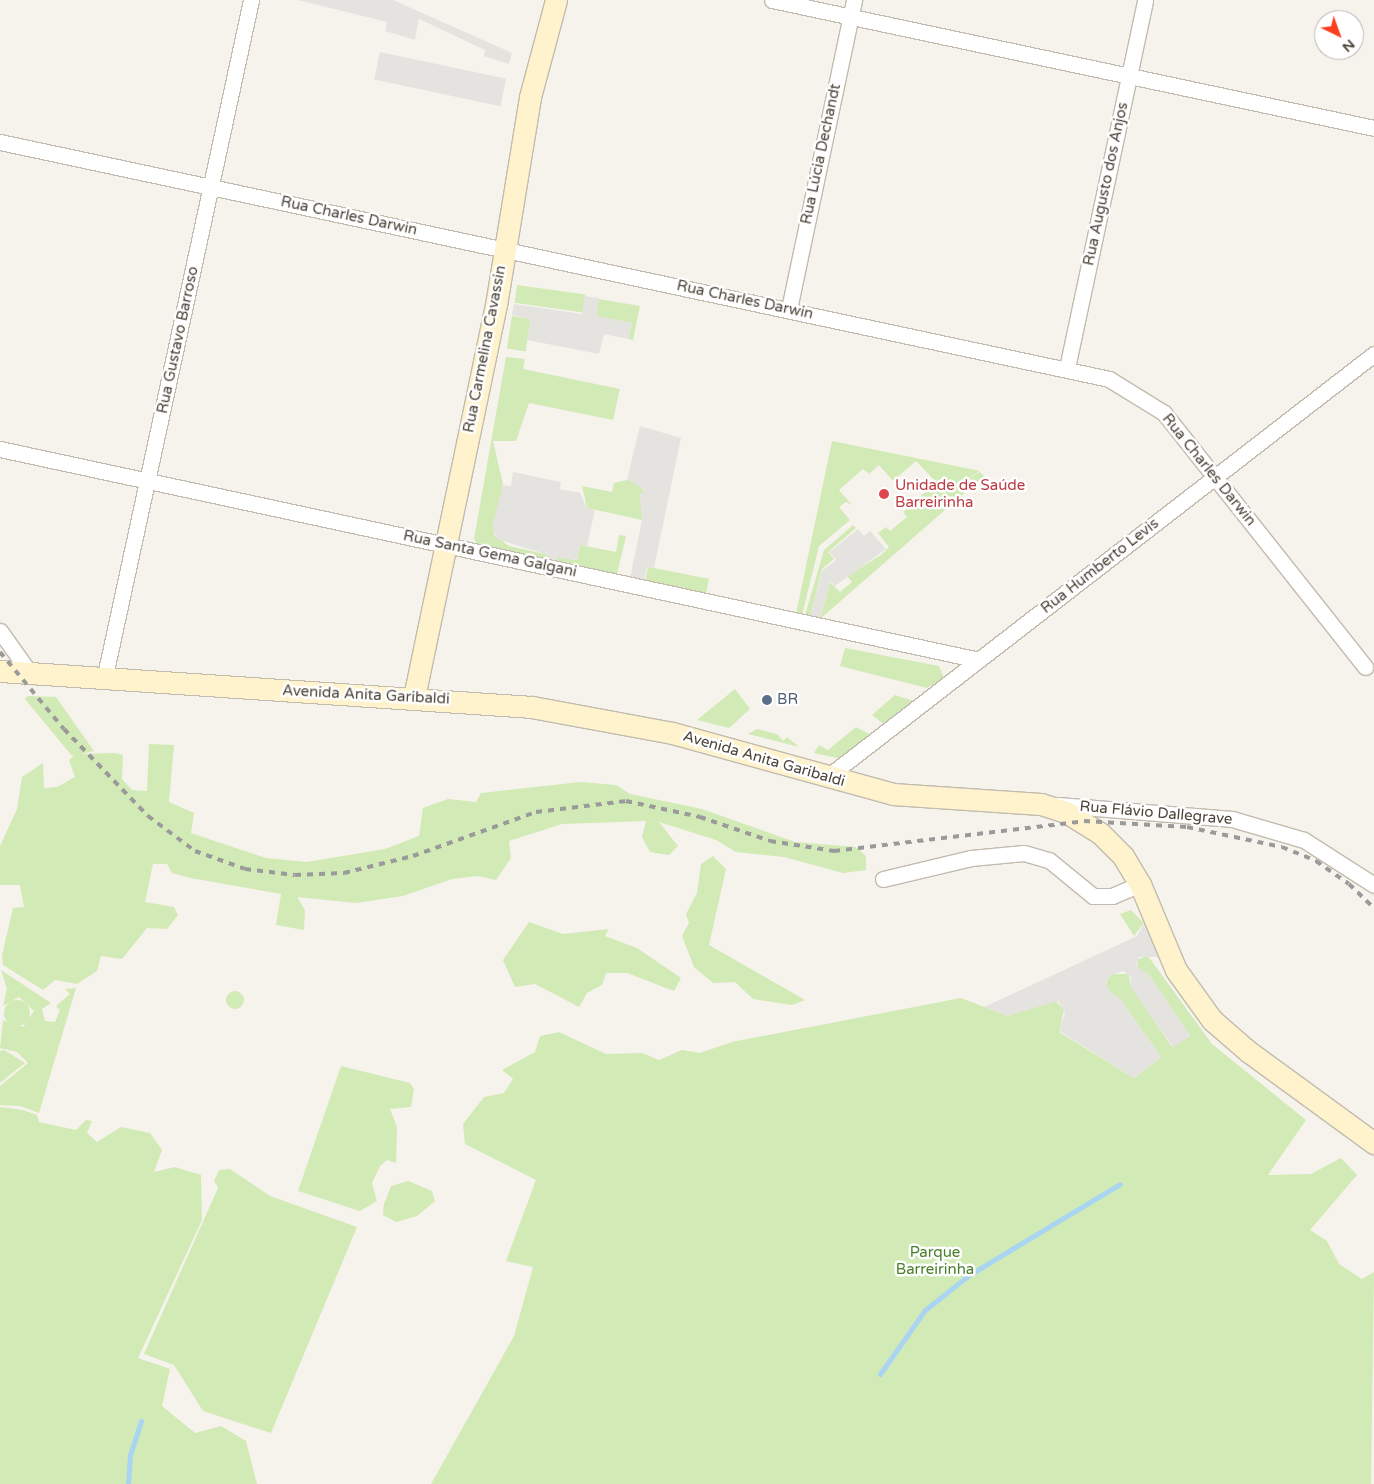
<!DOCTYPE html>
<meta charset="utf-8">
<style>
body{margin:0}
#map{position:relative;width:1374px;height:1484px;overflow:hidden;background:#f6f3ec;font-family:"Varela Round",sans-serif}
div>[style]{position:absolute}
.green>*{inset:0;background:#d2eab5;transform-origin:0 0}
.round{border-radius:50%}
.parking>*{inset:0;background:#e5e3e0;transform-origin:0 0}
.stream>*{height:5px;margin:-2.5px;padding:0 2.5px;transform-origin:2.5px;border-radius:2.5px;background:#a9d4f2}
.roads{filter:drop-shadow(1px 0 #c2bbae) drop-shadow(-1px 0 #c2bbae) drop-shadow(0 1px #c2bbae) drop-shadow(0 -1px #c2bbae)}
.minor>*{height:15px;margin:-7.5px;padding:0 7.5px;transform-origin:7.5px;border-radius:7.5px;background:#fff}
.secondary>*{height:21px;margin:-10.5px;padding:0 10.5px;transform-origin:10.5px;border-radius:10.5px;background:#fff3cd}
.rail>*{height:4px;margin-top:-2px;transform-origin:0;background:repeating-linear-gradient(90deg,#9a9a9a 0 6px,transparent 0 12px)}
.dots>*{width:14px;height:14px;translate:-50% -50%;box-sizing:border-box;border:2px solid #fff;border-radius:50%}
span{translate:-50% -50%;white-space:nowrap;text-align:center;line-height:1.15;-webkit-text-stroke:5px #fff;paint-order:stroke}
.street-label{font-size:15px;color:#4b4439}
.health-label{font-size:15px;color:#be3a42}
.left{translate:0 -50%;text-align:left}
.service-label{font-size:15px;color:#4e5e75}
.park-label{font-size:15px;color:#4a7f2a}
.north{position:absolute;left:1314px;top:10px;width:50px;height:50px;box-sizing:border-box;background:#fff;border:1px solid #b7b4b0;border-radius:50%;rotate:138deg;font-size:14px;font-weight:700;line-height:20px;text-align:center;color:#4b4439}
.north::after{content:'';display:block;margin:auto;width:18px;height:22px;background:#fc3f1d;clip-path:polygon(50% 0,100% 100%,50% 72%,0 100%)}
</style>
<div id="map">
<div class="green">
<i style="left:517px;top:285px;width:69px;height:18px;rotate:8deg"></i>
<i style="clip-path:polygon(599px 299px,640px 306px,633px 340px,628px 339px,632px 323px,596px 316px)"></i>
<i style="left:512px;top:316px;width:19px;height:33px;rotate:9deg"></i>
<i style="clip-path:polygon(506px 357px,525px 359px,523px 369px,620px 389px,613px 420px,529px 403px,516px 441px,493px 441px,503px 484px,494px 535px,509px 546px,549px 555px,548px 562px,480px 548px,474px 539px)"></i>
<i style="clip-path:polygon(832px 441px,980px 471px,963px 482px,980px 472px,984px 476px,820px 619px,830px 582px,840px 592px,852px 582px,847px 576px,881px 555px,889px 547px,878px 533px,886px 527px,890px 531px,907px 517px,903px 512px,936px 482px,916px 461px,893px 481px,879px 465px,869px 474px,863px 469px,839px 490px,852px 505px,846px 502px,839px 507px,850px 520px,819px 546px,802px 615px,796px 614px)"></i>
<i style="clip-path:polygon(631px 479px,645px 491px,640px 495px,642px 520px,587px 508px,582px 486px,612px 492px,614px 483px)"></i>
<i style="clip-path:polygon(853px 525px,856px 528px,828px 552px,834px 559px,822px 569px,810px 617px,805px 615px,824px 550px)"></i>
<i style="clip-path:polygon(619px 535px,626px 536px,617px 574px,557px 568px,557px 557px,577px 560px,580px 545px,616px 552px)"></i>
<i style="left:648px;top:567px;width:62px;height:20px;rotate:11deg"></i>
<i style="clip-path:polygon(845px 648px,939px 666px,944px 678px,927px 688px,840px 666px)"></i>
<i style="clip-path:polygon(735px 689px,750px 709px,729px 728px,697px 720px)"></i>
<i style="clip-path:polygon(895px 695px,914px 701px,885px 725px,872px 715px)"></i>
<i style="clip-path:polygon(28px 696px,56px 697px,94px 751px,72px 756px,25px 699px)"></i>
<i style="clip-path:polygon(856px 727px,871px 735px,841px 759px,814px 753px,819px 745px,828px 750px)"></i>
<i style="clip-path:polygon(757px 729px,777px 734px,783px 741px,787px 737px,799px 747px,748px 734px)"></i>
<i style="clip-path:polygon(149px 744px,174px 745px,169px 802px,194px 813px,191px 833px,266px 858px,307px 862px,385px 849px,419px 836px,423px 808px,448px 799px,476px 802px,481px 793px,580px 782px,616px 785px,630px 794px,702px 809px,795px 842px,856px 847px,866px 856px,866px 870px,843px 873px,784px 857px,736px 852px,716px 840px,659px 822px,678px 846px,669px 855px,650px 852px,642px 837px,646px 821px,562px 824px,509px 841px,511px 858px,496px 880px,478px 876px,452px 879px,403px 896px,356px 903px,297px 897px,305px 910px,304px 930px,276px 925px,281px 894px,190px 878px,172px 873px,167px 864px,153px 864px,145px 902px,174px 907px,178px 915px,167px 929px,147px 928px,122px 959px,101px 956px,97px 971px,77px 984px,55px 980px,43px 990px,3px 965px,2px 955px,13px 908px,24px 907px,20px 885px,0 885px,0 846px,17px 809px,22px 777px,43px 763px,44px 788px,57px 787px,75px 777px,69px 760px,76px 754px,115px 753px,123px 755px,122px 779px,132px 790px,147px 791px)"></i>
<i style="clip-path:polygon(713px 856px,726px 869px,709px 945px,805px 1000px,792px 1005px,753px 999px,735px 982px,713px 983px,694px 967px,682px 936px,689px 923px,686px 914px,697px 893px,701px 864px)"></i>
<i style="clip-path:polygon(1131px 910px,1144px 923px,1134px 936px,1120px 914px)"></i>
<i style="clip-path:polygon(529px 922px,563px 934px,609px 929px,605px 936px,637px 948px,681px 978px,674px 991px,627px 973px,606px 973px,602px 985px,587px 993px,579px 1007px,535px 984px,515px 987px,503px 960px)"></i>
<i style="clip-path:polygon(1148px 956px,1212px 1044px,1306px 1120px,1268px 1175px,1311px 1174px,1341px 1158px,1357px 1175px,1310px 1230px,1327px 1241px,1339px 1264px,1362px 1279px,1374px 1272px,1371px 1484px,431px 1484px,514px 1336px,533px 1267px,506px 1261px,536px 1180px,465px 1144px,463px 1124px,484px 1097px,504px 1093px,513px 1079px,502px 1070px,535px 1052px,540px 1036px,559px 1032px,606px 1054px,642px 1053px,659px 1060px,682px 1050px,700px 1053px,732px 1042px,961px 998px,1008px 1016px,1054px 999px,1064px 1010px,1059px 1032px,1134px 1078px,1161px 1057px,1121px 1000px,1107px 989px,1107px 979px,1113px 974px,1129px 974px,1130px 985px,1172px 1047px,1190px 1036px,1148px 974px,1137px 969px,1138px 959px)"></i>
<i style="clip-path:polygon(1px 970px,51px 1003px,42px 1009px,45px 1021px,55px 1022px,60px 1010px,56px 1006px,70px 994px,65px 989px,76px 988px,39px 1113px,20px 1106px,0 1105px,0 1086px,28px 1063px,17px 1052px,0 1048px,3px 1020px,23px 1027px,34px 1011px,19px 997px,3px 1006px,7px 989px)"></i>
<i class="round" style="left:226px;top:991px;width:18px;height:18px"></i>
<i class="round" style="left:4px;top:1000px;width:26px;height:26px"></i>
<i style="clip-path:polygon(4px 1050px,25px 1063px,0 1083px,0 1051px)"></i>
<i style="clip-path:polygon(341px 1066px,410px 1083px,414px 1089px,411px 1107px,390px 1109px,397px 1127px,396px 1163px,387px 1160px,380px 1166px,372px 1183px,377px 1201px,360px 1211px,298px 1191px)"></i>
<i style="clip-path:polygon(0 1107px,23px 1110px,37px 1115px,39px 1122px,76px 1130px,86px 1120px,92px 1121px,87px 1133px,97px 1142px,121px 1127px,150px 1133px,162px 1150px,154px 1172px,175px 1167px,201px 1175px,202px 1220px,138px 1358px,170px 1369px,162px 1406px,195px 1433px,221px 1426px,246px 1441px,257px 1484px,0 1484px)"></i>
<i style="clip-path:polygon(230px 1169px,270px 1196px,357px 1227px,271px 1433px,203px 1411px,174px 1365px,144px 1354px,218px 1188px,214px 1181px,219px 1170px)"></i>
<i style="clip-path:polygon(408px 1181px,432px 1191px,435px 1201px,417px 1216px,396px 1222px,383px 1215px,384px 1204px,391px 1186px)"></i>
</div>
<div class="parking">
<i style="clip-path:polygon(298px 0,393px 0,512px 53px,509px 64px,484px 56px,485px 50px,419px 19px,415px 40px,385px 31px,387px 22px)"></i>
<i style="left:380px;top:52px;width:129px;height:28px;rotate:12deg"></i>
<i style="clip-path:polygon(585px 296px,599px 298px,597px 316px,632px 323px,628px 339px,604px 334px,599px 354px,527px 340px,531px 319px,512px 315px,514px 304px,582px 314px)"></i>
<i style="clip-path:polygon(640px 426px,681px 438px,654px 568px,647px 567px,643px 586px,629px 583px,642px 520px,640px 495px,645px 490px,627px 479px)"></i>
<i style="clip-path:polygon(513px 472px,561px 482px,560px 489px,580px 493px,587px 508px,595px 510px,587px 546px,580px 545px,577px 560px,557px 557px,556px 563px,549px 561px,549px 555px,497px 539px,492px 527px,495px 515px,503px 485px,511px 486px)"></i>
<i style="clip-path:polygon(858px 529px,864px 536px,870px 531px,886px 549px,835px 586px,830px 581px,820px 619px,810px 617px,822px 571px,836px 560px,829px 552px)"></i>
<i style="clip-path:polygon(1145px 922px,1164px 957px,1139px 957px,1136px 966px,1148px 974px,1190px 1036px,1173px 1047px,1130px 986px,1131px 977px,1123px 971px,1111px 975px,1106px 981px,1109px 991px,1121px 1000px,1161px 1057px,1134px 1078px,1059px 1031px,1065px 1013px,1058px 1001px,1007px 1016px,984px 1007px,1137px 936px)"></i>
</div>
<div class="stream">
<i style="left:880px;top:1374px;width:78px;rotate:-54.9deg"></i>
<i style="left:925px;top:1310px;width:56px;rotate:-38.5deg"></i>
<i style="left:969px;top:1275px;width:176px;rotate:-31.1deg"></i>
<i style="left:128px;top:1484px;width:29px;rotate:-86deg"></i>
<i style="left:130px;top:1455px;width:36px;rotate:-72deg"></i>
</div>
<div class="roads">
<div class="minor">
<i style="left:772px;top:0;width:615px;rotate:12deg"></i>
<i style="left:0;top:142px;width:1134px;rotate:12.06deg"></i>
<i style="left:1109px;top:379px;width:65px;rotate:31.7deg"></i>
<i style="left:1164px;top:413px;width:324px;rotate:51.6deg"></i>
<i style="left:789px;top:309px;width:316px;rotate:-78.1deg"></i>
<i style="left:1067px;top:368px;width:376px;rotate:-78deg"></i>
<i style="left:0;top:449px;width:1001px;rotate:12.16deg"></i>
<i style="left:0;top:631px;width:55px;rotate:54.6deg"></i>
<i style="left:104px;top:680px;width:696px;rotate:-77.8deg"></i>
<i style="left:826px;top:778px;width:693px;rotate:-37.73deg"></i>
<i style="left:1058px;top:805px;width:175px;rotate:4.6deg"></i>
<i style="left:1232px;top:819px;width:75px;rotate:16.3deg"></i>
<i style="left:1304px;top:840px;width:83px;rotate:32.7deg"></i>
<i style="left:883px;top:879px;width:90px;rotate:-13.4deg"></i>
<i style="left:971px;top:858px;width:53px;rotate:-5.4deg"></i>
<i style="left:1024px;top:853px;width:26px;rotate:16deg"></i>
<i style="left:1049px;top:860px;width:57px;rotate:39.3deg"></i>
<i style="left:1093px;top:896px;width:19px"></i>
<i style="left:1112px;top:896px;width:30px;rotate:-23deg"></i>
</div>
<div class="secondary">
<i style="left:0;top:671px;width:533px;rotate:3.87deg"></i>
<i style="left:532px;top:707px;width:142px;rotate:10.5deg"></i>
<i style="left:672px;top:733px;width:229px;rotate:15.4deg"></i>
<i style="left:893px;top:794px;width:148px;rotate:3.9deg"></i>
<i style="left:1041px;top:804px;width:26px;rotate:18deg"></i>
<i style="left:1066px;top:812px;width:40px;rotate:32deg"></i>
<i style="left:1100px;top:833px;width:33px;rotate:45deg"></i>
<i style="left:1123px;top:856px;width:33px;rotate:59deg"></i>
<i style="left:1140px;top:884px;width:93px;rotate:67.3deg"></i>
<i style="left:1176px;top:970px;width:62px;rotate:54.2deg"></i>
<i style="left:1212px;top:1020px;width:49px;rotate:40.9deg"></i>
<i style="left:1249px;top:1052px;width:155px;rotate:36.1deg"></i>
<i style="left:414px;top:697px;width:400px;rotate:-78.2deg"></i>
<i style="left:496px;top:305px;width:211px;rotate:-80.7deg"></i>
<i style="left:530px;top:97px;width:100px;rotate:-75deg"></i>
</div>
</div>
<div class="rail">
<i style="left:0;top:652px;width:100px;rotate:50.3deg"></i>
<i style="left:64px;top:729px;width:121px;rotate:46deg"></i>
<i style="left:148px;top:816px;width:59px;rotate:36.7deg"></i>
<i style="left:195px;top:851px;width:53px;rotate:19.8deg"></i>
<i style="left:245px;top:869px;width:50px;rotate:6.8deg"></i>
<i style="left:295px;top:875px;width:49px;rotate:-2.3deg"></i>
<i style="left:344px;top:873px;width:71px;rotate:-13.8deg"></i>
<i style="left:413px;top:856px;width:131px;rotate:-19.7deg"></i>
<i style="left:536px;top:812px;width:91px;rotate:-7deg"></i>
<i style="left:626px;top:801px;width:76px;rotate:12.2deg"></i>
<i style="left:700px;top:817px;width:74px;rotate:18.9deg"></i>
<i style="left:770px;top:841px;width:65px;rotate:8.9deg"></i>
<i style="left:834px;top:851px;width:252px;rotate:-6.8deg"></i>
<i style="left:1084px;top:821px;width:103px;rotate:3.3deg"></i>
<i style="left:1187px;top:827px;width:97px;rotate:11.9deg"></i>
<i style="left:1282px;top:847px;width:37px;rotate:22deg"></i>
<i style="left:1316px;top:861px;width:40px;rotate:34.9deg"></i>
<i style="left:1349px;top:884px;width:35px;rotate:44deg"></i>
</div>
<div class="dots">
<i style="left:884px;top:494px;background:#e0444e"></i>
<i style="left:767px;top:700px;background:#5c6f8a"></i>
</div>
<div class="street-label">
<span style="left:821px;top:154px;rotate:-78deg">Rua Lúcia Dechandt</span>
<span style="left:1106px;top:184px;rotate:-78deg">Rua Augusto dos Anjos</span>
<span style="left:349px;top:216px;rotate:12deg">Rua Charles Darwin</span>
<span style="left:745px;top:300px;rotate:12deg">Rua Charles Darwin</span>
<span style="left:178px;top:340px;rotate:-78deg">Rua Gustavo Barroso</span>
<span style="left:485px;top:349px;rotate:-79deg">Rua Carmelina Cavassin</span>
<span style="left:1209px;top:470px;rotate:51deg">Rua Charles Darwin</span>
<span style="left:490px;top:554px;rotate:12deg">Rua Santa Gema Galgani</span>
<span style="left:1100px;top:566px;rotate:-38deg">Rua Humberto Levis</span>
<span style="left:366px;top:695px;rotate:3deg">Avenida Anita Garibaldi</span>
<span style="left:764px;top:759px;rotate:16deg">Avenida Anita Garibaldi</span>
<span style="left:1156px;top:813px;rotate:5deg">Rua Flávio Dallegrave</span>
</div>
<div class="health-label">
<span class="left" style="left:895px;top:494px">Unidade de Saúde<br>Barreirinha</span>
</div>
<div class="service-label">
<span class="left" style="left:777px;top:700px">BR</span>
</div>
<div class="park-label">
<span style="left:935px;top:1261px">Parque<br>Barreirinha</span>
</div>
<div class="north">N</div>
</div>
